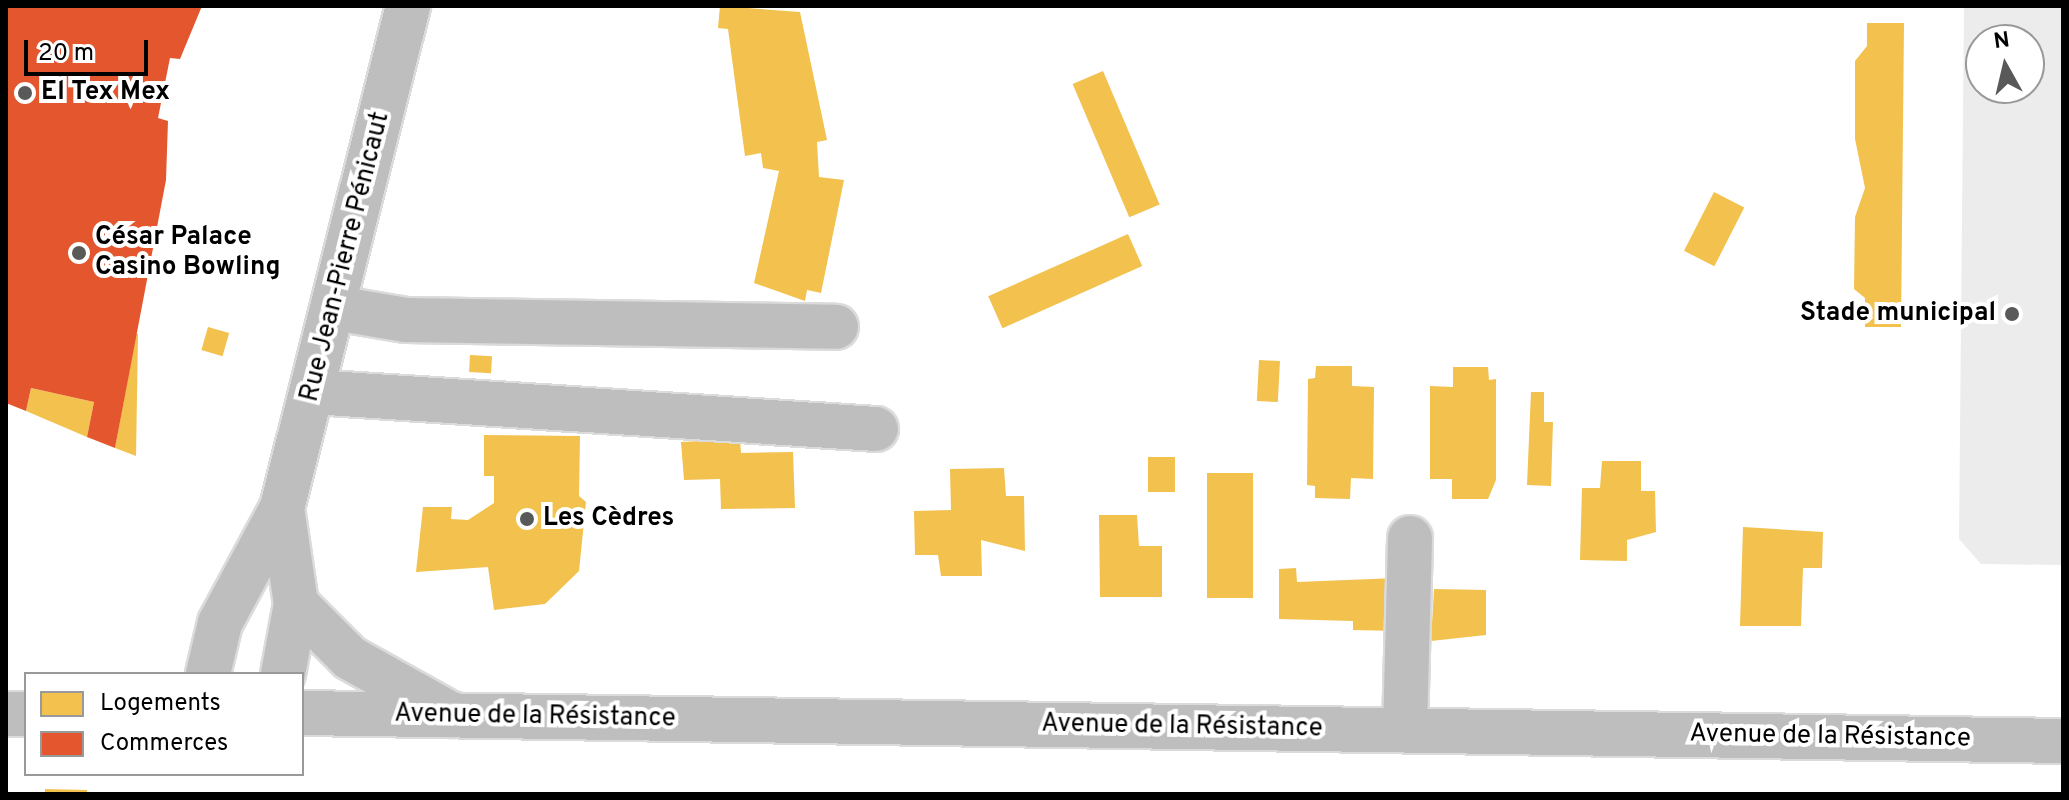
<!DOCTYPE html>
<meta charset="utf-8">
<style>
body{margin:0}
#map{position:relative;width:2069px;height:800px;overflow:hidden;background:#fff;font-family:Overpass,sans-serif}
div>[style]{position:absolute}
.green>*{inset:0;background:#ececec}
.homes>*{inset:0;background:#f2c14e;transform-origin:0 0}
.shops>*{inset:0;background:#e4572e}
.roads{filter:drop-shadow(2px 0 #dbdbdb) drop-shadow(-2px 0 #dbdbdb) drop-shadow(0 2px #dbdbdb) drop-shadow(0 -2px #dbdbdb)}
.minor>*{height:44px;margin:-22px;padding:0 22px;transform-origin:22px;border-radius:22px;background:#bebebe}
.major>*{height:44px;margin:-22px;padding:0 22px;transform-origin:22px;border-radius:22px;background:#bebebe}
.dots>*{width:22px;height:22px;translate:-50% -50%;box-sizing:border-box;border:4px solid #fff;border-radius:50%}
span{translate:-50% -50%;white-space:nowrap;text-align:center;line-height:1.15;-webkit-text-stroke:8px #fff;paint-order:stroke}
.poi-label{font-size:26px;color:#000;font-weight:700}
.left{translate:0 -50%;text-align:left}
.right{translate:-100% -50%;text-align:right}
.street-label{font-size:26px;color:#000}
.frame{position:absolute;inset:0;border:8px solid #000;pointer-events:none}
.legend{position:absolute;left:24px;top:672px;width:280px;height:104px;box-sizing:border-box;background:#fff;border:2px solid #999;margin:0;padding:10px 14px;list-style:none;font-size:24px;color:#000}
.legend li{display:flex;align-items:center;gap:16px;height:40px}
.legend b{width:40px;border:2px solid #999}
.north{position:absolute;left:1965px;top:24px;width:80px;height:80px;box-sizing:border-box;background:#fff;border:2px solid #999;border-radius:50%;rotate:352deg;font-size:22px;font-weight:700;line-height:32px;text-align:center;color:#000}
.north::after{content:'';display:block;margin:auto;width:28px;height:36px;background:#595959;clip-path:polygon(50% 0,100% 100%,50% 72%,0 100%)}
.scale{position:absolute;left:24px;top:40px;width:124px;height:36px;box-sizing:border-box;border:4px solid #000;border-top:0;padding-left:10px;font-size:24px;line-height:28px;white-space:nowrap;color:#000;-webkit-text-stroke:6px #fff;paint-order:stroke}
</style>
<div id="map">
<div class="green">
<i style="clip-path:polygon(evenodd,1964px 6px,2063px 6px,2063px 565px,1981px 564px,1959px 539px,1964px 6px,1981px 40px,2029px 40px,2029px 88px,1981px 88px,1981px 40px)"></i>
</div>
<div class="homes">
<i style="clip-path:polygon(720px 6px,800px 12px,827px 140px,817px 142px,819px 177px,844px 180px,821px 293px,807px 290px,805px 301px,754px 283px,779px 171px,763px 168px,761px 153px,745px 156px,728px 29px,718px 28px)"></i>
<i style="clip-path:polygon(1867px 23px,1904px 23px,1901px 327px,1865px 327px,1865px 298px,1854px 289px,1855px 217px,1865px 188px,1855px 139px,1855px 61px,1867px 46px)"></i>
<i style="left:1103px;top:71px;width:145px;height:33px;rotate:67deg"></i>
<i style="left:1714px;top:192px;width:34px;height:66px;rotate:27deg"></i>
<i style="left:1128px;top:234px;width:35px;height:153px;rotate:66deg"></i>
<i style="left:208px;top:327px;width:22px;height:24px;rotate:16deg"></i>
<i style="clip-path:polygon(136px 334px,138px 334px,136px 456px,115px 448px)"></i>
<i style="left:470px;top:355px;width:22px;height:17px;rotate:3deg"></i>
<i style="left:1259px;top:360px;width:21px;height:41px;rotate:3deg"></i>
<i style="clip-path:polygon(1316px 366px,1352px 366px,1352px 386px,1374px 387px,1373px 479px,1351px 478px,1350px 499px,1315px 498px,1315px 486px,1307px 485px,1308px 379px,1315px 378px)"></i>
<i style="clip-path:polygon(1453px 367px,1488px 367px,1489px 380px,1496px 379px,1496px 480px,1488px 499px,1452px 499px,1452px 479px,1430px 479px,1430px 386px,1453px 387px)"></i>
<i style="clip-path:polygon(31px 388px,94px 402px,87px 437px,26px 411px)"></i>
<i style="clip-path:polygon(1531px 392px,1544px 392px,1544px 422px,1553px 422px,1551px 486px,1527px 485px)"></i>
<i style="clip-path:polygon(484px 435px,580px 436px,579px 496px,586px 502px,579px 571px,545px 604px,494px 610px,488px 567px,416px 572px,423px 507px,452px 507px,451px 519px,468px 520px,494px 503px,494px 476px,484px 476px)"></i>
<i style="clip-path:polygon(740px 439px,741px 453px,793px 452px,795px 508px,721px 509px,720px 479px,684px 480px,681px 442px)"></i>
<i style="left:1148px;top:457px;width:27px;height:35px"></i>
<i style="clip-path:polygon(1602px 461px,1641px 461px,1641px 491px,1655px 491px,1656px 532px,1627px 540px,1627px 561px,1580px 560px,1582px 488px,1600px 488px)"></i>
<i style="clip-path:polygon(1004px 468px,1006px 496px,1024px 496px,1025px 551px,981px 540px,982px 576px,941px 576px,938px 555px,915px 555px,914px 511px,951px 510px,950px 469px)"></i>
<i style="left:1207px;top:473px;width:46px;height:125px"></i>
<i style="clip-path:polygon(1099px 515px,1137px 515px,1139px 546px,1162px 546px,1162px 597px,1100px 597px)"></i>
<i style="clip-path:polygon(1743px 527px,1823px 532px,1822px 568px,1803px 568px,1801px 626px,1740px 626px)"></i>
<i style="clip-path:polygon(1296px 568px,1297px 582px,1397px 578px,1396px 631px,1353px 630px,1353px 621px,1279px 619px,1279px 569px)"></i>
<i style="clip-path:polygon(1434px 589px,1486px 590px,1486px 635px,1431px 641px)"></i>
<i style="clip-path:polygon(45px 789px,87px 790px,87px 794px,45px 794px)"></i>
</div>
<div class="shops">
<i style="clip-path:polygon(6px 6px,202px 6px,180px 59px,170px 58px,158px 118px,168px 121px,166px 180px,115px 448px,87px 437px,94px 402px,31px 388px,26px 411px,6px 403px)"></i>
</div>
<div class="roads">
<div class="minor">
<i style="left:335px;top:308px;width:72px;rotate:9.6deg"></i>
<i style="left:406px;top:320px;width:430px;rotate:0.9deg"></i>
<i style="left:313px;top:392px;width:564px;rotate:3.76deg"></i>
<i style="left:282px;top:508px;width:97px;rotate:81.7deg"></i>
<i style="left:296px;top:604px;width:71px;rotate:100.5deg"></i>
<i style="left:296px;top:604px;width:76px;rotate:45deg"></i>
<i style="left:350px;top:658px;width:117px;rotate:29.2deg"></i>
<i style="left:208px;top:674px;width:52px;rotate:-76.8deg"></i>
<i style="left:220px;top:623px;width:131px;rotate:-61.7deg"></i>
<i style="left:282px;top:508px;width:518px;rotate:-75.91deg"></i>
<i style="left:1405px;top:730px;width:192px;rotate:-88.5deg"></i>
</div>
<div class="major">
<i style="left:302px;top:713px;width:1761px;rotate:0.91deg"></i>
<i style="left:6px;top:714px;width:20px"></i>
</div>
</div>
<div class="dots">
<i style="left:25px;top:93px;background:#595959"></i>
<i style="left:79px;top:253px;background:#595959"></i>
<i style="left:2012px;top:314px;background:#595959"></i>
<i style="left:527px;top:519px;background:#595959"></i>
</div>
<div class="poi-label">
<span class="left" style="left:41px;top:93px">El Tex Mex</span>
<span class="left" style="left:95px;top:253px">César Palace<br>Casino Bowling</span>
<span class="right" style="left:1996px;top:314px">Stade municipal</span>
<span class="left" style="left:543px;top:519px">Les Cèdres</span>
</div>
<div class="street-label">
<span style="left:346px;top:257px;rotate:-76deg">Rue Jean-Pierre Pénicaut</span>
<span style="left:535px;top:717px;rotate:1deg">Avenue de la Résistance</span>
<span style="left:1182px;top:727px;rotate:1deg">Avenue de la Résistance</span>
<span style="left:1830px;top:737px;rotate:1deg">Avenue de la Résistance</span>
</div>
<div class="frame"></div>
<ul class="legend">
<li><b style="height:22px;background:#f2c14e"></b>Logements</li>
<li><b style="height:22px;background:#e4572e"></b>Commerces</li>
</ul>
<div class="north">N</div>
<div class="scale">20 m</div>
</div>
